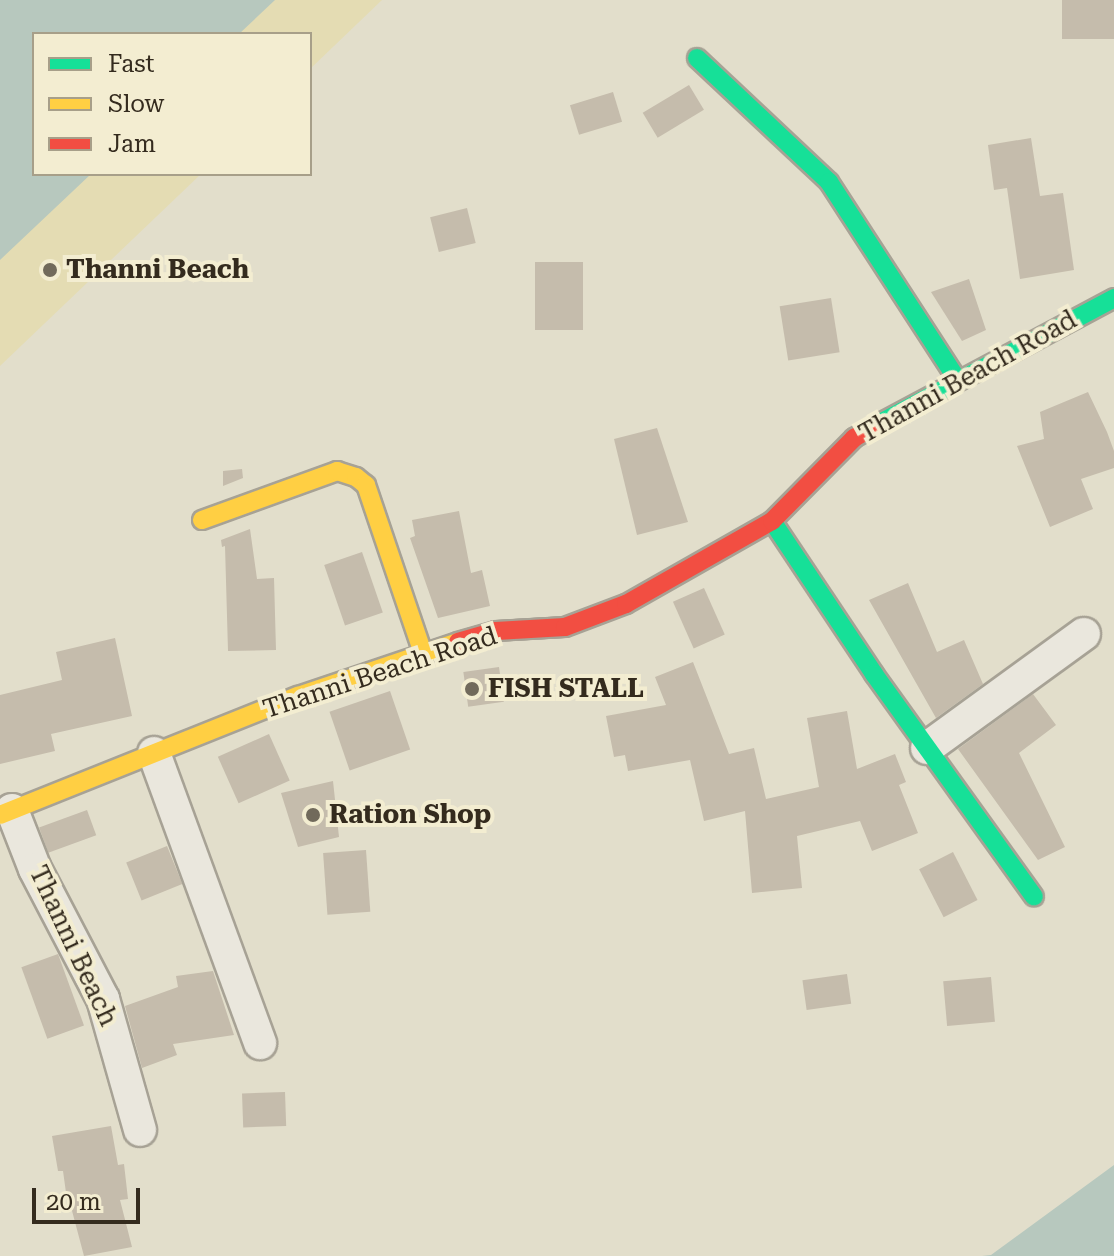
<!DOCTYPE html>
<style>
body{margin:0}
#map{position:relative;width:1114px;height:1256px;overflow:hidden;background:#e2decb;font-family:"Roboto Serif",serif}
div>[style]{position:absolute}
.sand>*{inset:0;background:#e4dcb3}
.water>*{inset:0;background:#b7c8be}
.building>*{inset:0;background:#c5bcac;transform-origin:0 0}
.roads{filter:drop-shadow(2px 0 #a7a295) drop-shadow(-2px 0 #a7a295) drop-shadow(0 2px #a7a295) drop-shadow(0 -2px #a7a295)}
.street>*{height:32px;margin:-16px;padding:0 16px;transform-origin:16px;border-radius:16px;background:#eae7dd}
.fast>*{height:18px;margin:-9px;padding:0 9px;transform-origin:9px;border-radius:9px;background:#16e098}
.slow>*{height:18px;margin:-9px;padding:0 9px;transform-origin:9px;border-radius:9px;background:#ffcf43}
.jam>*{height:18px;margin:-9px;padding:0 9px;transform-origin:9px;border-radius:9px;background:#f24e42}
.dots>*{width:22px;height:22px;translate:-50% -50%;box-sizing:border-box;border:4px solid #f3edd1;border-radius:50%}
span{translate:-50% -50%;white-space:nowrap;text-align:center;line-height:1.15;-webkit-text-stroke:8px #f3edd1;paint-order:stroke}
.poi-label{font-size:26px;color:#342b1e;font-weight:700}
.left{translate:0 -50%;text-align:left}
.street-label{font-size:26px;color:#342b1e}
.legend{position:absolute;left:32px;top:32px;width:280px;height:144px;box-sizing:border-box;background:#f3edd1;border:2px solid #a79f89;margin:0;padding:10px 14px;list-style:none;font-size:24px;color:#342b1e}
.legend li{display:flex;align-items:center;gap:16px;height:40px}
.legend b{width:40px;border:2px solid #a79f89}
.scale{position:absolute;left:32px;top:1188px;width:108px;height:36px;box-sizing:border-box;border:4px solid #342b1e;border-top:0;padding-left:10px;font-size:24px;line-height:28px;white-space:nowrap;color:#342b1e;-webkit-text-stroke:6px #f3edd1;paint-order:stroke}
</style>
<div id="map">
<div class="sand">
<i style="clip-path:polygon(112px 0,382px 0,310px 69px,310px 34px,77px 34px)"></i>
<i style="clip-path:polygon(0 108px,34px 174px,201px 174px,0 366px)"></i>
</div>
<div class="water">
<i style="clip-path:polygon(0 0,275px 0,239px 34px,34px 34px,34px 174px,91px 174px,0 260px)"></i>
<i style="clip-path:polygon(1114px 1165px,1114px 1256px,982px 1256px,991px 1255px)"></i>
</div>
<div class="building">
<i style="left:1062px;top:0;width:52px;height:39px"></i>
<i style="left:689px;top:85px;width:29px;height:54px;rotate:59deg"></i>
<i style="left:613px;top:92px;width:31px;height:45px;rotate:73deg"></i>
<i style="clip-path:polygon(1031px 138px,1040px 196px,1063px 193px,1074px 270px,1020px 279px,1007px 188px,994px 190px,988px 145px)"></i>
<i style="left:467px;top:208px;width:36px;height:38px;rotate:76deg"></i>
<i style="left:535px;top:262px;width:48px;height:68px"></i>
<i style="clip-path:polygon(969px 279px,986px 330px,962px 341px,931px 292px)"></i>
<i style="left:831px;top:298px;width:55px;height:52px;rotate:81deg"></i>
<i style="clip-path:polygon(1088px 392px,1107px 432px,1114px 451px,1114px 468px,1081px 479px,1093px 509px,1050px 527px,1017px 446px,1044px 439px,1040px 412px)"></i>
<i style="clip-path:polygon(657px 428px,688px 522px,637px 535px,614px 439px)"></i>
<i style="clip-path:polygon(242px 469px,243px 478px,223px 486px,223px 471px)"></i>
<i style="clip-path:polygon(459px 511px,471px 573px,482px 570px,490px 606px,438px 618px,410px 538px,415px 536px,412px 520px)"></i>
<i style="clip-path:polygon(250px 529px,257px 579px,274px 578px,276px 650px,228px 651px,225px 546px,222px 547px,221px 540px)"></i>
<i style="left:362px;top:552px;width:64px;height:40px;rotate:71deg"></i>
<i style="clip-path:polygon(908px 583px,937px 652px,964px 640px,983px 684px,936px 718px,869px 600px)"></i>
<i style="left:704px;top:588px;width:51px;height:34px;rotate:66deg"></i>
<i style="clip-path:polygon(115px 638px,132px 716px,51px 734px,55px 751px,0 764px,0 695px,62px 680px,56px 652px)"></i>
<i style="clip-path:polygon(693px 662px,729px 754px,754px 748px,766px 799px,819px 787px,807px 718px,847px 711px,857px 769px,895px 754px,906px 782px,899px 785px,918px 833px,872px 851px,860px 821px,797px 836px,802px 888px,752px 893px,745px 811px,704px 821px,690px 760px,628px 771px,625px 755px,614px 757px,606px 716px,666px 705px,655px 677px)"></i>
<i style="left:499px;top:667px;width:35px;height:36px;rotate:82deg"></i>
<i style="left:390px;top:691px;width:62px;height:64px;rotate:71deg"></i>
<i style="clip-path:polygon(1033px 694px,1056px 725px,1019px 753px,1065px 847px,1038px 860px,958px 749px)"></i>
<i style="left:269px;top:734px;width:51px;height:56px;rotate:66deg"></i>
<i style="clip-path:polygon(333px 781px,339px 837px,298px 847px,281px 793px)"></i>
<i style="left:87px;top:810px;width:27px;height:51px;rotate:70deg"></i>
<i style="left:167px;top:846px;width:41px;height:44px;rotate:68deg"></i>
<i style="left:366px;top:850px;width:62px;height:43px;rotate:86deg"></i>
<i style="left:953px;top:852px;width:54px;height:38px;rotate:63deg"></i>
<i style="left:58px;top:954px;width:76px;height:39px;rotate:70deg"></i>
<i style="clip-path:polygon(213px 971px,234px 1035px,173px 1044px,177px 1055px,142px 1068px,125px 1006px,178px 987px,176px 976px)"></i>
<i style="left:847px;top:974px;width:30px;height:45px;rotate:82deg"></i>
<i style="left:991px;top:977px;width:45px;height:48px;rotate:85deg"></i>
<i style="left:285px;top:1092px;width:34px;height:43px;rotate:88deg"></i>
<i style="clip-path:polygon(111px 1126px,118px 1165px,124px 1164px,128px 1199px,120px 1200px,132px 1247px,84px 1256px,71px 1207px,68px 1207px,63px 1171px,58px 1171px,52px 1136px)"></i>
</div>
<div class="roads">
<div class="street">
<i style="left:927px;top:748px;width:194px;rotate:-36deg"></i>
<i style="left:154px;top:753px;width:309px;rotate:69.9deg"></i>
<i style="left:12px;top:810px;width:63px;rotate:68.7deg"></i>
<i style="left:35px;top:869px;width:147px;rotate:62.4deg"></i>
<i style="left:103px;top:999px;width:136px;rotate:74.2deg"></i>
</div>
<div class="fast">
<i style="left:697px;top:58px;width:181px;rotate:43.2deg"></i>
<i style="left:829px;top:182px;width:235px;rotate:57deg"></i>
<i style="left:871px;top:428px;width:276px;rotate:-28.1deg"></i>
<i style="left:772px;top:521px;width:184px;rotate:56.3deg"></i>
<i style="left:874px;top:674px;width:274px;rotate:54.3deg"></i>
</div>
<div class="slow">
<i style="left:202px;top:520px;width:144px;rotate:-19.9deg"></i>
<i style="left:337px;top:471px;width:20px;rotate:18deg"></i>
<i style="left:356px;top:477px;width:13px;rotate:39deg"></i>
<i style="left:366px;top:485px;width:177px;rotate:71.3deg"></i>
<i style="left:0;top:815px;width:321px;rotate:-21.8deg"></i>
<i style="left:298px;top:696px;width:169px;rotate:-18.6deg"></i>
</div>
<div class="jam">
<i style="left:458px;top:642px;width:40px;rotate:-16deg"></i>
<i style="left:496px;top:631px;width:69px;rotate:-3.3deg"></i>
<i style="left:565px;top:627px;width:65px;rotate:-20.7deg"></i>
<i style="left:626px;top:604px;width:168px;rotate:-29.6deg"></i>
<i style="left:772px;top:521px;width:117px;rotate:-45.3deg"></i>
<i style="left:854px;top:438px;width:20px;rotate:-30deg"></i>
</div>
</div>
<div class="dots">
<i style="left:50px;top:270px;background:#716a5b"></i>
<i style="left:472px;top:689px;background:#716a5b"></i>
<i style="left:313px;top:815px;background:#716a5b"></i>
</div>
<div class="poi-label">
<span class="left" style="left:66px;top:270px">Thanni Beach</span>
<span class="left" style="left:488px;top:689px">FISH STALL</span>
<span class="left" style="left:329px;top:815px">Ration Shop</span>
</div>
<div class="street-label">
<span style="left:968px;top:377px;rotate:-29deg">Thanni Beach Road</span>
<span style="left:380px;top:673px;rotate:-18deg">Thanni Beach Road</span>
<span style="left:73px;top:946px;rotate:65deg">Thanni Beach</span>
</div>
<ul class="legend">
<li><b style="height:10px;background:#16e098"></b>Fast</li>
<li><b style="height:10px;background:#ffcf43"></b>Slow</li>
<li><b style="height:10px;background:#f24e42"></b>Jam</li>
</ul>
<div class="scale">20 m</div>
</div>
